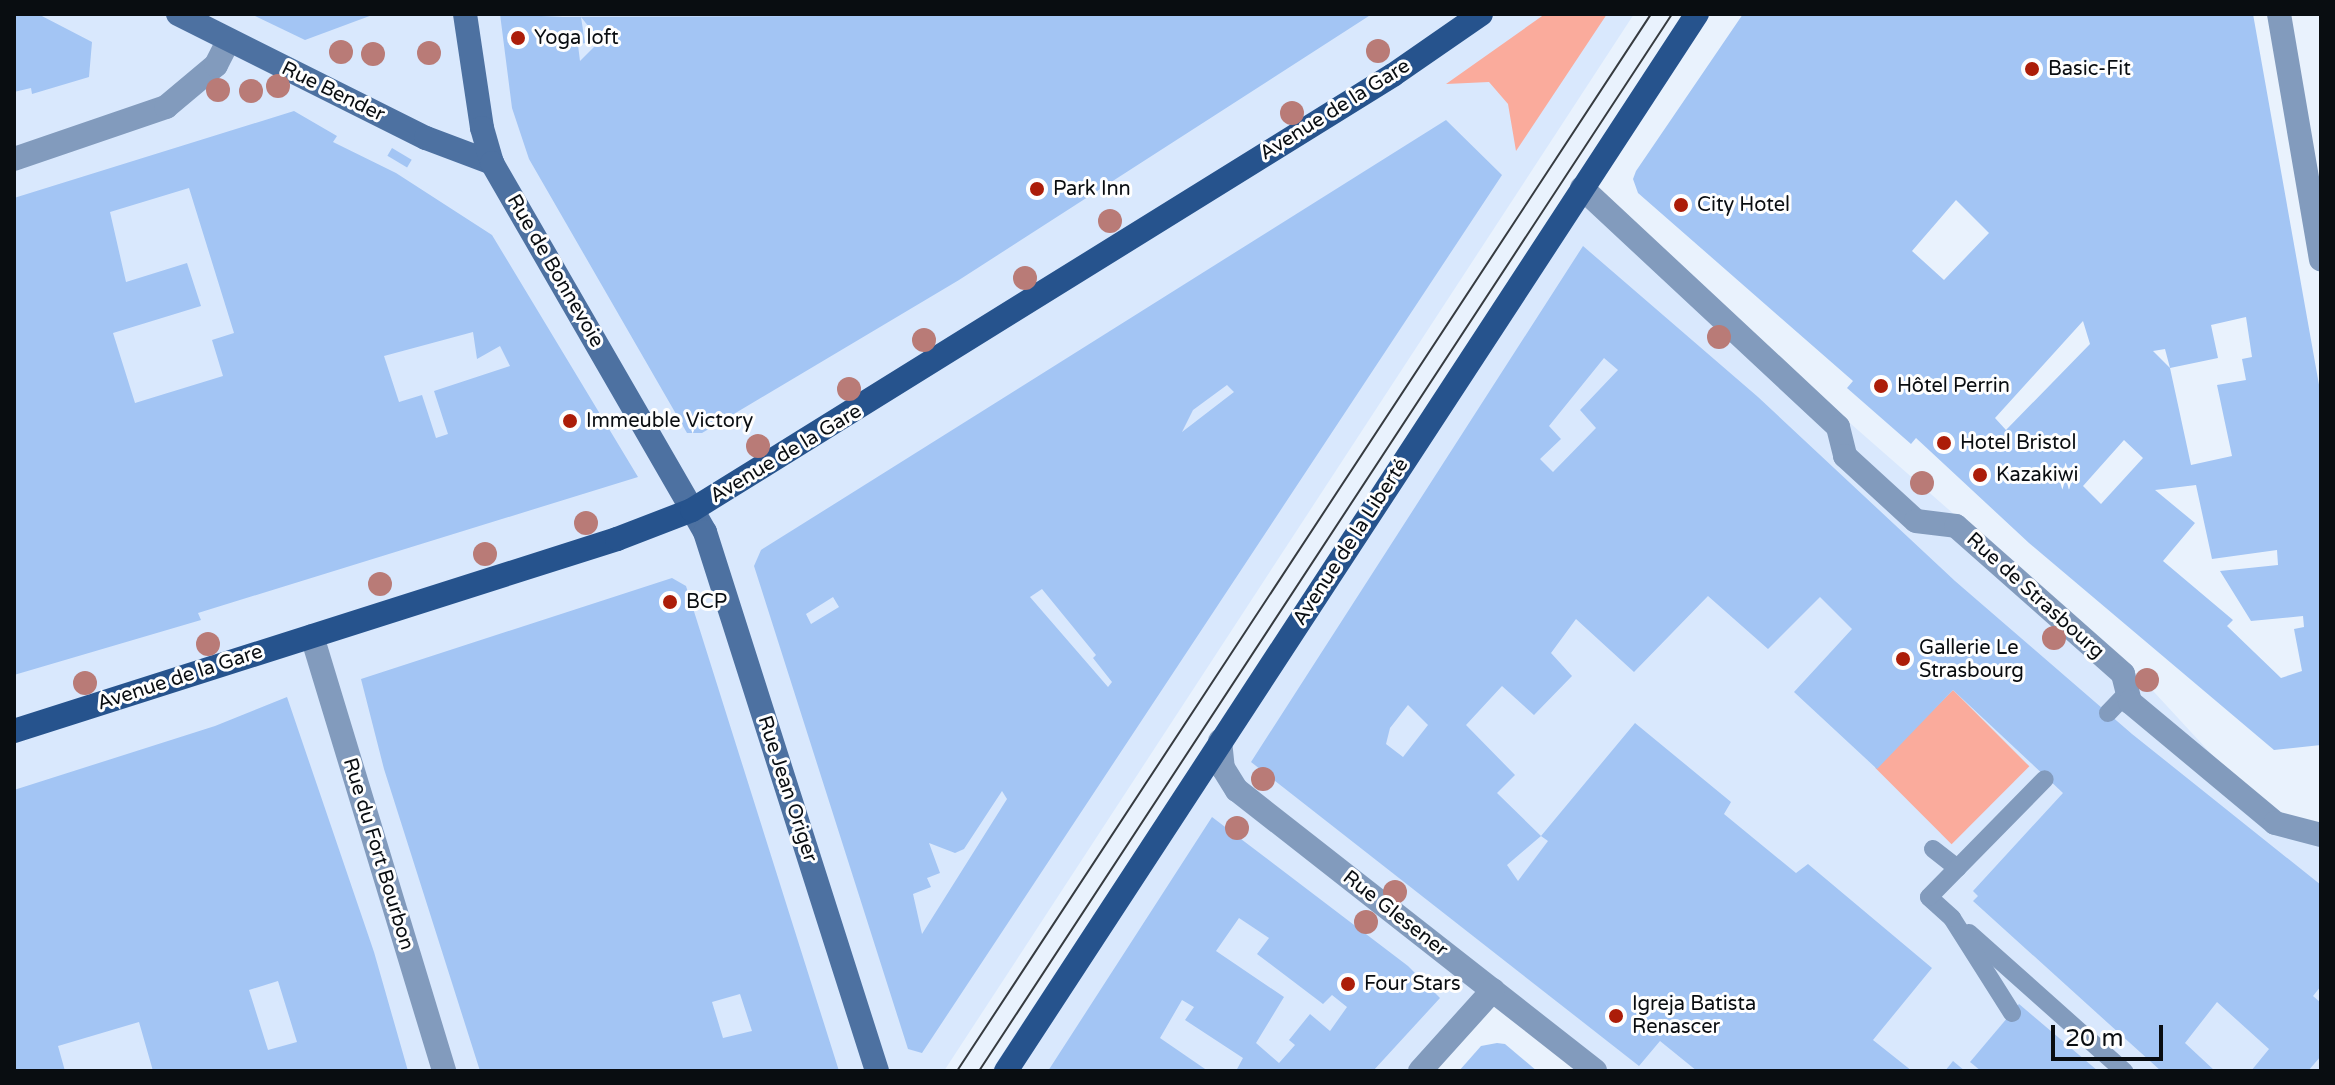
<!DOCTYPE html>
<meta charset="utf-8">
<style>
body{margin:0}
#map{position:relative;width:2335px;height:1085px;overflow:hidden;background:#e9f2fd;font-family:"Varela Round",sans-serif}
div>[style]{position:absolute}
.built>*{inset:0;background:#d9e8fd}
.green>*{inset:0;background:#faab9c;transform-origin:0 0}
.building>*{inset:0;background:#a3c5f4;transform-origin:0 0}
.lane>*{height:18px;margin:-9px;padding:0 9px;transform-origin:9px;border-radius:9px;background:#829bbd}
.street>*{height:24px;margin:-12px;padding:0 12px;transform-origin:12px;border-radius:12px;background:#829bbd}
.secondary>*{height:24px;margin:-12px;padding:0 12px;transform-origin:12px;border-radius:12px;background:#4d71a1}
.primary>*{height:24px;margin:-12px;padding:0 12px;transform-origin:12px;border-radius:12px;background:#26538d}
.tram>*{height:2px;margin:-1px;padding:0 1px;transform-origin:1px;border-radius:1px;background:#363b40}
.trees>*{width:24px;height:24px;margin:-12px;border-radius:50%;background:#b97b77}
.dots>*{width:22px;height:22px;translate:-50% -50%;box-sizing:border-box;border:4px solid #fefefe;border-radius:50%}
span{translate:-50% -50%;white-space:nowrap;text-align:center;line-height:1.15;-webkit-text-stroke:6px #fefefe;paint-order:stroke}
.poi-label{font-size:20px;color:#090d11}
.left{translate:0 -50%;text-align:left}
.street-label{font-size:20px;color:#090d11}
.frame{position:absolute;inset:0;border:16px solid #090d11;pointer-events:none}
.scale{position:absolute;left:2051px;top:1025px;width:112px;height:36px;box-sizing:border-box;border:4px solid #090d11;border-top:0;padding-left:10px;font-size:24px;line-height:28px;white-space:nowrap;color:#090d11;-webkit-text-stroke:6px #fefefe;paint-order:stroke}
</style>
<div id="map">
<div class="built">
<i style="clip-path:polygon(14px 14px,1634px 14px,944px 1071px,14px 1071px)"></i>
<i style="clip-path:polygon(1576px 183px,2142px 679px,2275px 823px,2321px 835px,2321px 1071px,1595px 1071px,1493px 991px,1420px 1071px,991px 1071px)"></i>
</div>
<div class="green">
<i style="clip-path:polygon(1545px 14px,1607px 14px,1516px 151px,1508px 104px,1489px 82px,1446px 84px)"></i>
<i style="left:1953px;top:690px;width:108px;height:110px;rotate:45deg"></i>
</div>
<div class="building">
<i style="clip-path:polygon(14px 14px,38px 14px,92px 42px,89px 77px,32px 94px,31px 88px,14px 92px)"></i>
<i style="clip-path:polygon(251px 14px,375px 14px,305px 40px)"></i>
<i style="clip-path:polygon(evenodd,500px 14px,563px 17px,1372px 14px,959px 280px,702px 433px,687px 433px,529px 159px,512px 108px,500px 14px,581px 17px,600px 41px,580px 61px,578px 45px,585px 43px,581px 17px)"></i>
<i style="clip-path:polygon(evenodd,1743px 14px,2253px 14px,2321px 396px,2321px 745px,2274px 750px,2029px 543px,1916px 438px,1911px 444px,1847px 388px,1853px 381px,1638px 193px,1633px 179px,1636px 171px,1743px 14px,1956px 200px,1989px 233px,1944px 280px,1912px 251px,1956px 200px,1743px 14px,2246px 317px,2252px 357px,2242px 359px,2246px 380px,2217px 385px,2232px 456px,2191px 465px,2170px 368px,2153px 351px,2165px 349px,2170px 368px,2218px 358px,2211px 325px,2246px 317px,1743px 14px,2083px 321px,2090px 344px,2006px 430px,1995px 418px,2083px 321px,1743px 14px,2124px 440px,2143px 458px,2101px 504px,2083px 486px,2124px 440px,1743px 14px,2196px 485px,2212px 559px,2277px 550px,2278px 565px,2220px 571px,2251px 621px,2303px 616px,2304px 627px,2294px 629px,2302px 671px,2281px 678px,2227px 626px,2233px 620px,2163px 561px,2195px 523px,2155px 490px,2196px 485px)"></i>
<i style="clip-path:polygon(evenodd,294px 111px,337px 136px,333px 142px,396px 173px,492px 235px,638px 477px,198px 613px,201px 620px,14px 675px,14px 198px,294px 111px,189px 188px,234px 333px,212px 340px,223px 376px,135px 403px,113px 333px,201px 306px,187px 263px,126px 282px,110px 212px,189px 188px,294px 111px,473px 332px,477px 359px,500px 346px,510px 366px,434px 391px,448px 434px,436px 438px,422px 395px,399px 402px,384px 356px,473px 332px)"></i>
<i style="clip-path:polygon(evenodd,1446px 120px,1502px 175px,922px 1053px,908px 1049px,754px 566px,761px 550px,1446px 120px,1227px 385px,1234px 392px,1182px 432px,1193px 410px,1227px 385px,1446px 120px,1042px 589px,1096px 655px,1093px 658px,1112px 682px,1108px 687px,1030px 597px,1042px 589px,1446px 120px,833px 597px,839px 607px,811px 624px,806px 614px,833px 597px,1446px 120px,1002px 791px,1007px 799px,922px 934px,913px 894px,931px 887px,927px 878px,940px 873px,929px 843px,955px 853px,964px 849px,1002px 791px)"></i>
<i style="left:392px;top:148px;width:23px;height:9px;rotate:31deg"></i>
<i style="clip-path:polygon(evenodd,1583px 246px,1758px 397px,1955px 581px,2132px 734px,2321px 885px,2321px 986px,2313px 996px,2321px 1003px,2321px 1056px,2308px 1071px,2251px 1071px,2269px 1049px,2217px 1002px,2185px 1043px,2215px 1071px,2161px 1071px,1973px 901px,1978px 896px,1973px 891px,2063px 793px,1953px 690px,1877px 769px,1794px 692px,1852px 629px,1820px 597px,1768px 649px,1708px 596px,1634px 672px,1576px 619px,1551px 653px,1572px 676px,1534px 715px,1502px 686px,1466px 725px,1515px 775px,1497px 793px,1541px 836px,1507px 865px,1518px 881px,1548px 841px,1541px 836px,1635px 723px,1731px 802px,1724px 814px,1796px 873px,1808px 864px,1932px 968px,1873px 1040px,1912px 1071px,1697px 1071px,1660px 1041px,1639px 1066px,1251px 762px,1583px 246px,1604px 358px,1618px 370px,1580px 410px,1596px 428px,1553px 472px,1540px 459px,1561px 439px,1549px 426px,1604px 358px,1583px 246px,1408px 705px,1428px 725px,1403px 757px,1386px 744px,1390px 728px,1408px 705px)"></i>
<i style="clip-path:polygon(evenodd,672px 578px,686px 586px,839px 1071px,480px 1071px,384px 769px,361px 679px,672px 578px,740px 994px,752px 1031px,723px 1038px,712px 1002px,740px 994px)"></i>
<i style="clip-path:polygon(evenodd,287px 697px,374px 952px,408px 1071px,153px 1071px,139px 1022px,58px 1046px,65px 1071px,14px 1071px,14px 790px,215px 726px,287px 697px,278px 981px,297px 1042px,268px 1050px,249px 990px,278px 981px)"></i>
<i style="clip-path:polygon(evenodd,1212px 817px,1408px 966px,1440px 998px,1373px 1071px,1236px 1071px,1243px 1058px,1185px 1020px,1194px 1007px,1182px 1000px,1160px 1038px,1208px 1071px,1048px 1071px,1212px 817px,1239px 918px,1269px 938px,1257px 954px,1323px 1004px,1332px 995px,1347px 1007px,1330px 1031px,1310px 1014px,1289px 1040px,1295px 1045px,1279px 1063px,1256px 1043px,1284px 997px,1216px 951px,1239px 918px)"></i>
<i style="clip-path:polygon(2019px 1004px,2098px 1071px,1981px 1071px,1970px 1062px)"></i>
<i style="clip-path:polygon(1497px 1043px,1505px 1044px,1537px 1071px,1459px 1071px,1481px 1046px)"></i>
<i style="clip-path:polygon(1953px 1061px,1965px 1071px,1945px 1071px)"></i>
</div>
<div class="lane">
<i style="left:2108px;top:713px;width:28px;rotate:-46deg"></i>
<i style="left:1933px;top:849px;width:31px;rotate:38deg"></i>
<i style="left:1969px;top:933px;width:208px;rotate:41.7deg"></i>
<i style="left:2012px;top:1013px;width:112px;rotate:-122.3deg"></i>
<i style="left:1952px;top:918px;width:31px;rotate:-138deg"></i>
<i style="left:1929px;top:897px;width:165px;rotate:-45.5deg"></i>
</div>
<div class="street">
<i style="left:2279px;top:14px;width:249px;rotate:80.3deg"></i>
<i style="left:14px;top:159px;width:161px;rotate:-18.9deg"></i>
<i style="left:166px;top:107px;width:65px;rotate:-40deg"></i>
<i style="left:216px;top:65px;width:28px;rotate:-63deg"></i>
<i style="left:1582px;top:188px;width:350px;rotate:43deg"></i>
<i style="left:1838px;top:427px;width:30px;rotate:76deg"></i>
<i style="left:1845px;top:456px;width:96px;rotate:42.5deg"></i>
<i style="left:1916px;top:521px;width:40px;rotate:7.1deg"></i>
<i style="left:1956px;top:526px;width:223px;rotate:41.5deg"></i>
<i style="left:2123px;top:674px;width:29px;rotate:76deg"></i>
<i style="left:2130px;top:702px;width:189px;rotate:39.8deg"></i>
<i style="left:2275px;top:823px;width:48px;rotate:14.6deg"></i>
<i style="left:312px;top:636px;width:455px;rotate:73.1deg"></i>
<i style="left:1220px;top:741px;width:27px;rotate:84deg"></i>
<i style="left:1223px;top:768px;width:26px;rotate:58deg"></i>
<i style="left:1237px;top:790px;width:455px;rotate:38.1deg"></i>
<i style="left:1420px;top:1071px;width:109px;rotate:-48deg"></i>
</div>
<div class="secondary">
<i style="left:178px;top:14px;width:277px;rotate:26.6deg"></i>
<i style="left:426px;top:138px;width:71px;rotate:20.7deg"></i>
<i style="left:465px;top:14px;width:115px;rotate:81.5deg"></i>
<i style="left:482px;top:128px;width:36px;rotate:74deg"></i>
<i style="left:492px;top:163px;width:426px;rotate:60deg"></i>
<i style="left:705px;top:532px;width:566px;rotate:72.3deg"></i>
</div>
<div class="primary">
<i style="left:14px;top:731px;width:633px;rotate:-17.66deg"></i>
<i style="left:617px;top:539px;width:80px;rotate:-21.1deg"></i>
<i style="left:692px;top:510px;width:825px;rotate:-31.82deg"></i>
<i style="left:1393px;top:75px;width:107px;rotate:-34.7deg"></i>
<i style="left:1006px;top:1071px;width:1263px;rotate:-56.83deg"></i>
</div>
<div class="tram">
<i style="left:957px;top:1071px;width:1264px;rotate:-56.71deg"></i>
<i style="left:979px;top:1071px;width:1264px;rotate:-56.75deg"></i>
</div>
<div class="trees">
<i style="left:1378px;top:51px"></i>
<i style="left:341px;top:52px"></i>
<i style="left:429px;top:53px"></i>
<i style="left:373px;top:54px"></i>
<i style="left:278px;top:86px"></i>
<i style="left:218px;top:90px"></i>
<i style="left:251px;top:91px"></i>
<i style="left:1292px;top:113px"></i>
<i style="left:1110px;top:221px"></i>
<i style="left:1025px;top:278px"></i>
<i style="left:1719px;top:337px"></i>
<i style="left:924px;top:340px"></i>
<i style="left:849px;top:389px"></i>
<i style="left:758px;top:446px"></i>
<i style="left:1922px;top:483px"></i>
<i style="left:586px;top:523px"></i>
<i style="left:485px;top:554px"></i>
<i style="left:380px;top:584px"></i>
<i style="left:2054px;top:638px"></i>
<i style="left:208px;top:644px"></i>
<i style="left:2147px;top:680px"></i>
<i style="left:85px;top:683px"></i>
<i style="left:1263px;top:779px"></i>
<i style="left:1237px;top:828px"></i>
<i style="left:1395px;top:892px"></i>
<i style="left:1366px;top:922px"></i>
</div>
<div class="dots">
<i style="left:518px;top:38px;background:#ac1d09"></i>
<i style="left:2032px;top:69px;background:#ac1d09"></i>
<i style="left:1037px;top:189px;background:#ac1d09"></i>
<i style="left:1681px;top:205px;background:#ac1d09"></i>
<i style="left:1881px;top:386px;background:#ac1d09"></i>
<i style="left:570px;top:421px;background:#ac1d09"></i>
<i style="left:1944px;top:443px;background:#ac1d09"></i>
<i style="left:1980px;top:475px;background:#ac1d09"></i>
<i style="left:670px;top:602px;background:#ac1d09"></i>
<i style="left:1903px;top:659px;background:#ac1d09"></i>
<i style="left:1348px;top:984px;background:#ac1d09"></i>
<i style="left:1616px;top:1016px;background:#ac1d09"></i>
</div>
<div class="poi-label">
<span class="left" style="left:534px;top:38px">Yoga loft</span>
<span class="left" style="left:2048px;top:69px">Basic-Fit</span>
<span class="left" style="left:1053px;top:189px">Park Inn</span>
<span class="left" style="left:1697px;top:205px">City Hotel</span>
<span class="left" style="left:1897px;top:386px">Hôtel Perrin</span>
<span class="left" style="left:586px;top:421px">Immeuble Victory</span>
<span class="left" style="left:1960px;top:443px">Hotel Bristol</span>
<span class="left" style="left:1996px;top:475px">Kazakiwi</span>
<span class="left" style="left:686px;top:602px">BCP</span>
<span class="left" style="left:1919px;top:660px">Gallerie Le<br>Strasbourg</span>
<span class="left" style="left:1364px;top:984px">Four Stars</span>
<span class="left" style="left:1632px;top:1016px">Igreja Batista<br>Renascer</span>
</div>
<div class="street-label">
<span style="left:333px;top:92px;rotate:26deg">Rue Bender</span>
<span style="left:1335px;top:110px;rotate:-32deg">Avenue de la Gare</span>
<span style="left:555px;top:271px;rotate:60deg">Rue de Bonnevoie</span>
<span style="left:786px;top:454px;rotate:-31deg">Avenue de la Gare</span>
<span style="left:1351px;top:542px;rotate:-57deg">Avenue de la Liberté</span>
<span style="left:2035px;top:596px;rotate:42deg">Rue de Strasbourg</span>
<span style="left:180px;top:678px;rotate:-18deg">Avenue de la Gare</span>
<span style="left:787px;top:789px;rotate:72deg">Rue Jean Origer</span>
<span style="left:378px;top:854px;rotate:73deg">Rue du Fort Bourbon</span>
<span style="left:1395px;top:914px;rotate:38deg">Rue Glesener</span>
</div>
<div class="frame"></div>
<div class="scale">20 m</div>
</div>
